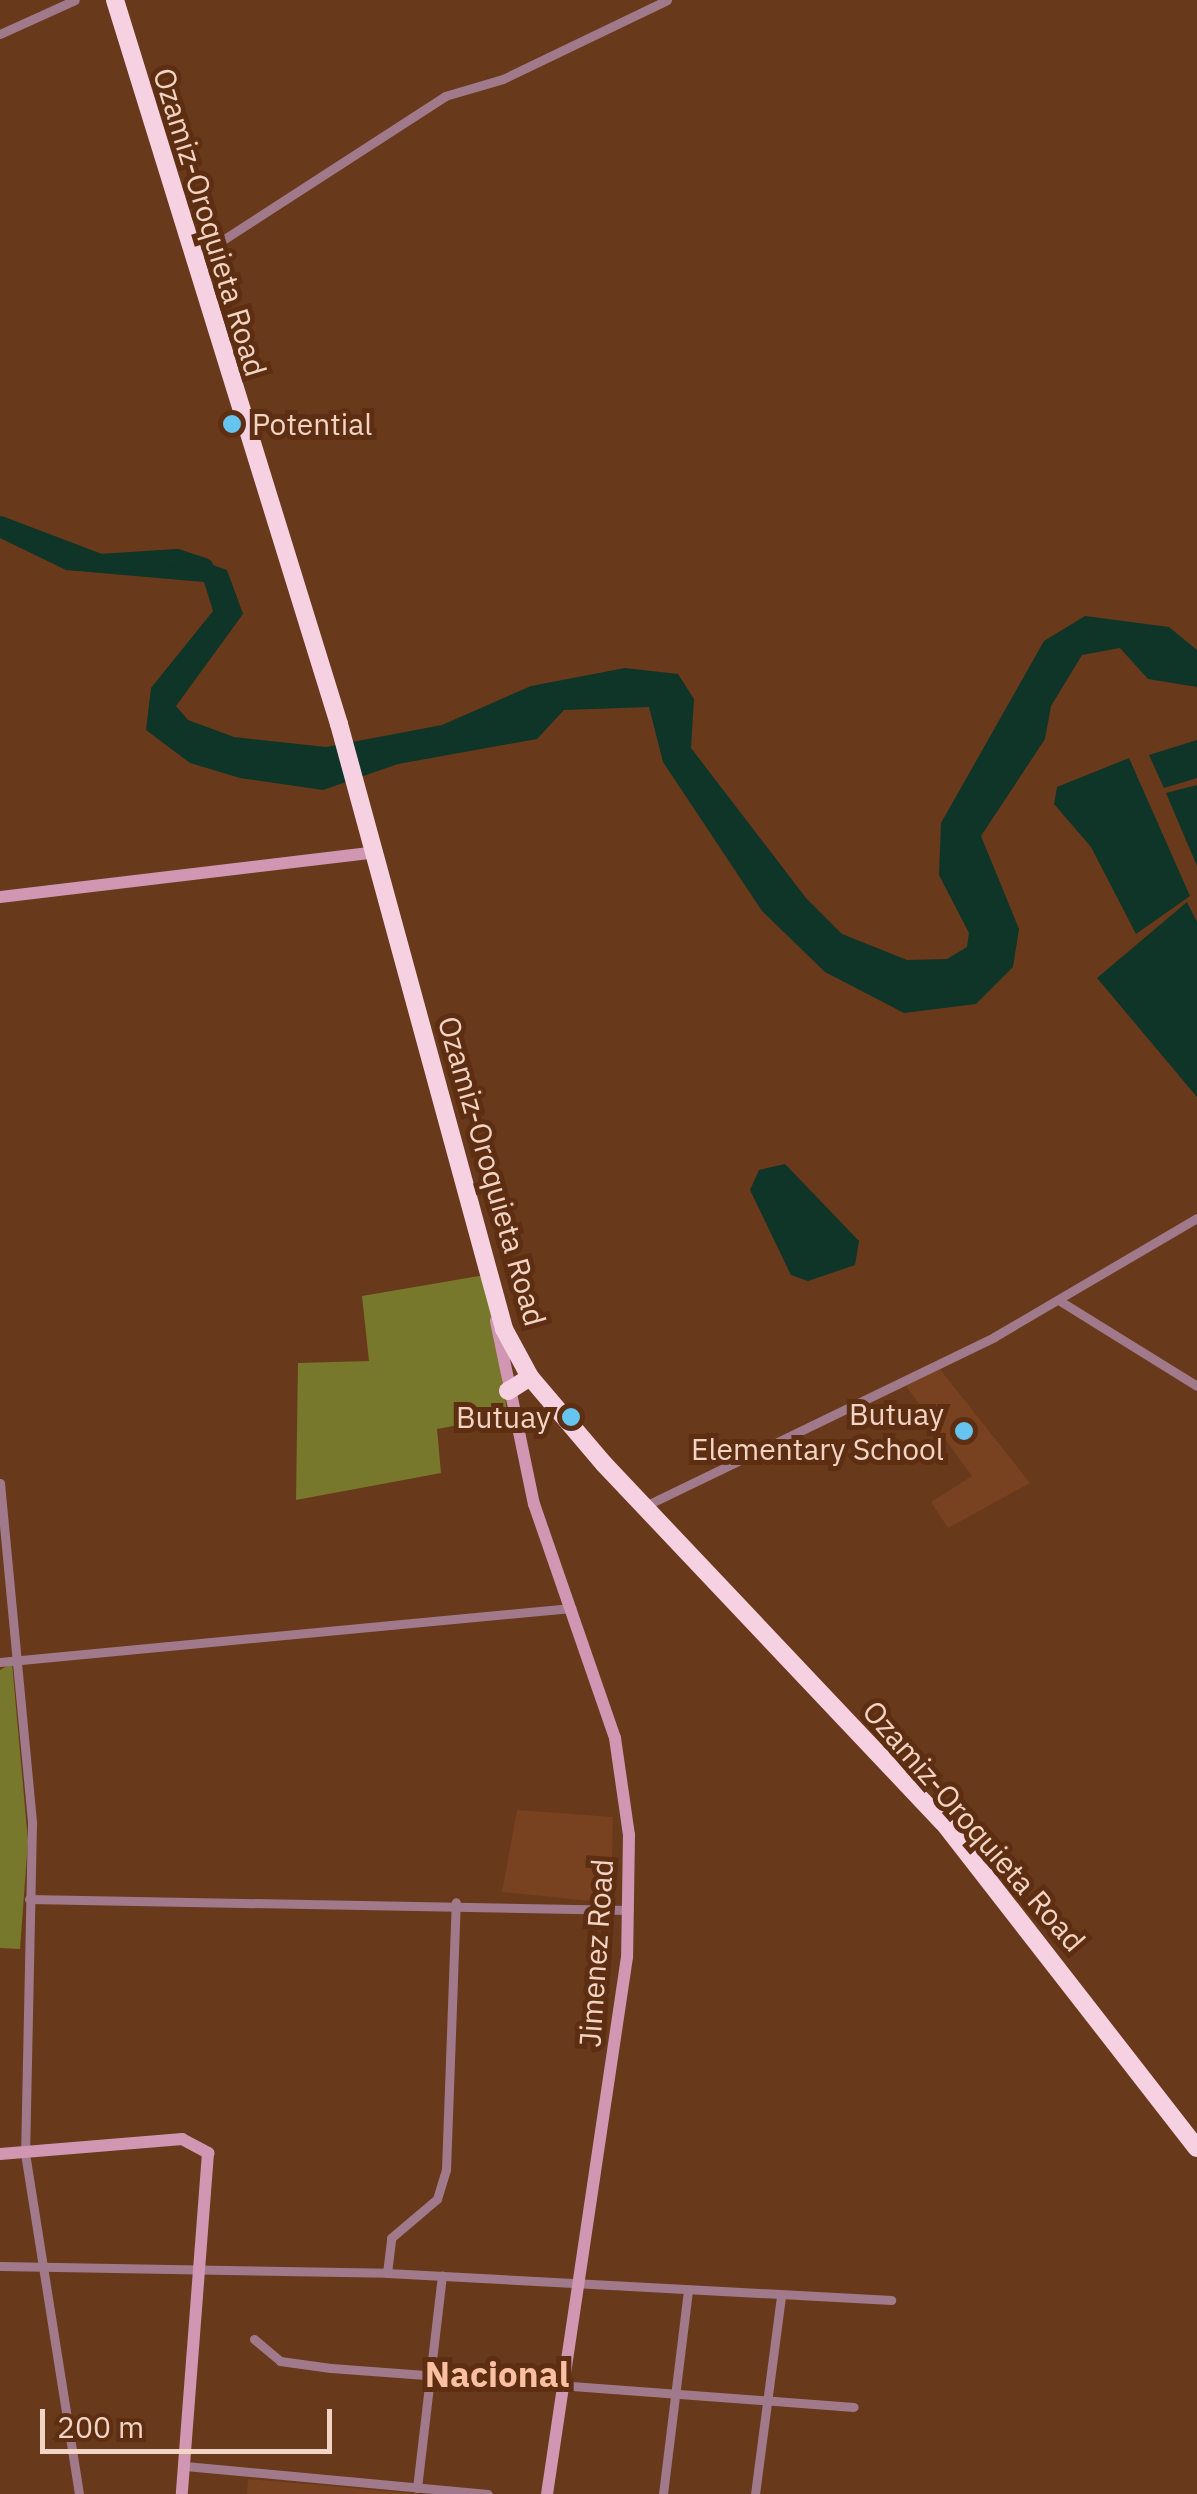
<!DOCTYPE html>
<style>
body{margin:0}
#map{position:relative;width:1197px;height:2494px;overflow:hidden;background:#69391c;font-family:"IBM Plex Sans",sans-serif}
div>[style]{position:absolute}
.built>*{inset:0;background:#78411f}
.green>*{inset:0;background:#78782c}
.water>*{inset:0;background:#0f3428}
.river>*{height:18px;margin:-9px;padding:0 9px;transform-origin:9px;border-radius:9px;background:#0f3428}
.street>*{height:9px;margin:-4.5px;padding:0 4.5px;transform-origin:4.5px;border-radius:4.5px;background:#a07a8b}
.secondary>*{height:12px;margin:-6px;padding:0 6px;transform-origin:6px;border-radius:6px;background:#d196b1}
.highway>*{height:18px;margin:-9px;padding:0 9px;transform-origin:9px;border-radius:9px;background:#f6d1e1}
.dots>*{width:28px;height:28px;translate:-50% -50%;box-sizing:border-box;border:5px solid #5d2e11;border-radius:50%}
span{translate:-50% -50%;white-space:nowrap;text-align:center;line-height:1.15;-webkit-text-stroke:10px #5d2e11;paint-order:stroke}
.street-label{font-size:30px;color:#f2d4c4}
.poi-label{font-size:30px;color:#f2d4c4}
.left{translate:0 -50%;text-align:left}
.right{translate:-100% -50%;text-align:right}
.quarter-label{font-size:35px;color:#fbc0a1;font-weight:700}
.scale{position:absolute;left:40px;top:2409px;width:292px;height:45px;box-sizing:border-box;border:5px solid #f2d4c4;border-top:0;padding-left:12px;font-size:30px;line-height:35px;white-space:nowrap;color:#f2d4c4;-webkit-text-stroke:8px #5d2e11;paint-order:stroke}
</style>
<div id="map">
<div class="built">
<i style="clip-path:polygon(939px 1368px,1030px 1483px,948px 1528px,931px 1502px,972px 1476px,906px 1386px)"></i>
<i style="clip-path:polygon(517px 1810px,613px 1817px,611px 1903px,502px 1892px)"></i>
<i style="clip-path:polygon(248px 2479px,422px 2494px,247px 2494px)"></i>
</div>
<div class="green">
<i style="clip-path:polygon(485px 1275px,508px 1416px,437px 1429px,441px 1473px,296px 1500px,298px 1363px,369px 1361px,362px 1296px)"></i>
<i style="clip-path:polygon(12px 1663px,28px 1841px,20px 1949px,0 1948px,0 1670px)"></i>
</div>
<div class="water">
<i style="clip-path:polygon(0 529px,95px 566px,196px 559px,227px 570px,243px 614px,176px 706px,188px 720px,234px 737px,326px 747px,442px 725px,531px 686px,625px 668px,678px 674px,694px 699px,691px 748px,806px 898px,842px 934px,907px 960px,947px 959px,967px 947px,969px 933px,939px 875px,941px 823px,1044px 641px,1085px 616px,1169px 627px,1197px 650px,1197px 687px,1148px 679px,1120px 648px,1082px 655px,1051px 706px,1045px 739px,981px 836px,1019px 929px,1013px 967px,976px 1004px,904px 1013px,825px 972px,762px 911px,663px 762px,649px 707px,564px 710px,537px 739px,398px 764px,323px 790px,240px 778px,190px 763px,146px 730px,151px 688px,213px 611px,204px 582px,66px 570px,0 538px)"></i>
<i style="clip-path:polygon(1197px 740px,1197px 778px,1164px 788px,1149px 755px)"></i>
<i style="clip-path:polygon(1129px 758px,1190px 896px,1136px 934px,1091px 847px,1054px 804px,1057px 787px)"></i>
<i style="clip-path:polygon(1197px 785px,1197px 866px,1166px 793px)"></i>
<i style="clip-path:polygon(1187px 902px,1197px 922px,1197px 1097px,1097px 978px)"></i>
<i style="clip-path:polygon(785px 1164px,859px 1241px,855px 1265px,808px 1281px,791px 1275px,750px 1190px,759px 1170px)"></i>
</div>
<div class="river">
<i style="left:0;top:525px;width:107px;rotate:20.8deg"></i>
<i style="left:100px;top:563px;width:77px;rotate:-3.7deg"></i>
<i style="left:177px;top:558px;width:29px;rotate:18deg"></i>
</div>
<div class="street">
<i style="left:0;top:34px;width:82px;rotate:-24.4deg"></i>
<i style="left:195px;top:258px;width:298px;rotate:-32.9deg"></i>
<i style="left:445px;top:96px;width:60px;rotate:-16.3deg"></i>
<i style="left:503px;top:79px;width:182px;rotate:-25.7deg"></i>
<i style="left:1060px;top:1301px;width:161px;rotate:31.8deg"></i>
<i style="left:0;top:1483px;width:342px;rotate:84.6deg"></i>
<i style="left:32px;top:1823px;width:330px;rotate:91.2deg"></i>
<i style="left:25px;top:2153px;width:345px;rotate:81deg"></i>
<i style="left:645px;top:1506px;width:388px;rotate:-25.8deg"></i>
<i style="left:994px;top:1337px;width:235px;rotate:-30.4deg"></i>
<i style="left:0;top:1662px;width:574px;rotate:-5.4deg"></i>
<i style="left:29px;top:1899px;width:600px;rotate:1.05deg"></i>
<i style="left:0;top:2266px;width:387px;rotate:1deg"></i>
<i style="left:387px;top:2273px;width:505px;rotate:3.07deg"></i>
<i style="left:387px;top:2273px;width:35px;rotate:-83deg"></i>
<i style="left:391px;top:2238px;width:60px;rotate:-40.3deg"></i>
<i style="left:437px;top:2199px;width:30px;rotate:-73deg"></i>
<i style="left:446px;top:2170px;width:268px;rotate:-87.9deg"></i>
<i style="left:254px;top:2339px;width:34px;rotate:40deg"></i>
<i style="left:280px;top:2361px;width:51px;rotate:7.8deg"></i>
<i style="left:331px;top:2368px;width:524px;rotate:4.26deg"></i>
<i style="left:185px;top:2466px;width:304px;rotate:5.3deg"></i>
<i style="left:417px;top:2488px;width:214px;rotate:-83.3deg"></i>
<i style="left:663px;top:2494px;width:206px;rotate:-83deg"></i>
<i style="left:755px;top:2494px;width:200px;rotate:-82.5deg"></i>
</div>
<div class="secondary">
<i style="left:0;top:897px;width:374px;rotate:-6.8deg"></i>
<i style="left:496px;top:1321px;width:187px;rotate:78.3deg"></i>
<i style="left:534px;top:1504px;width:248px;rotate:70.9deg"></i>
<i style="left:615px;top:1738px;width:98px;rotate:81.8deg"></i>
<i style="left:629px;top:1835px;width:122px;rotate:90.9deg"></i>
<i style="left:627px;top:1957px;width:543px;rotate:98.47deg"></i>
<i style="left:0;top:2154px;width:183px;rotate:-4.7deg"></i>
<i style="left:182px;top:2139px;width:30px;rotate:28deg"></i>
<i style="left:208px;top:2153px;width:342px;rotate:94.4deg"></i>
</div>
<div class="highway">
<i style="left:115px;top:0;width:758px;rotate:72.81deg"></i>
<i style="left:339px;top:724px;width:627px;rotate:74.74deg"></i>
<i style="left:504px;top:1329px;width:55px;rotate:61.6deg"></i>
<i style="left:530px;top:1377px;width:114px;rotate:49.6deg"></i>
<i style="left:604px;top:1464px;width:493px;rotate:46.6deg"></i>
<i style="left:943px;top:1822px;width:413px;rotate:52.1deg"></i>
<i style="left:508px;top:1391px;width:26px;rotate:-32deg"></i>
</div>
<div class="dots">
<i style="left:232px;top:424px;background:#66c4ef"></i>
<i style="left:571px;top:1417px;background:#66c4ef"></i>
<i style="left:964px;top:1431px;background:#66c4ef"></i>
</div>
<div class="street-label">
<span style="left:210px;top:222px;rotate:73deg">Ozamiz-Oroquieta Road</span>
<span style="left:492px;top:1171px;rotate:74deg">Ozamiz-Oroquieta Road</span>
<span style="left:974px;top:1826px;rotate:49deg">Ozamiz-Oroquieta Road</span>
<span style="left:596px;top:1953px;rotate:-86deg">Jimenez Road</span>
</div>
<div class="poi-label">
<span class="left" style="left:252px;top:424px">Potential</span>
<span class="right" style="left:944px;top:1431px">Butuay<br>Elementary School</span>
<span class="right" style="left:551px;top:1417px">Butuay</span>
</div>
<div class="quarter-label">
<span style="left:497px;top:2374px">Nacional</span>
</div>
<div class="scale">200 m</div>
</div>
